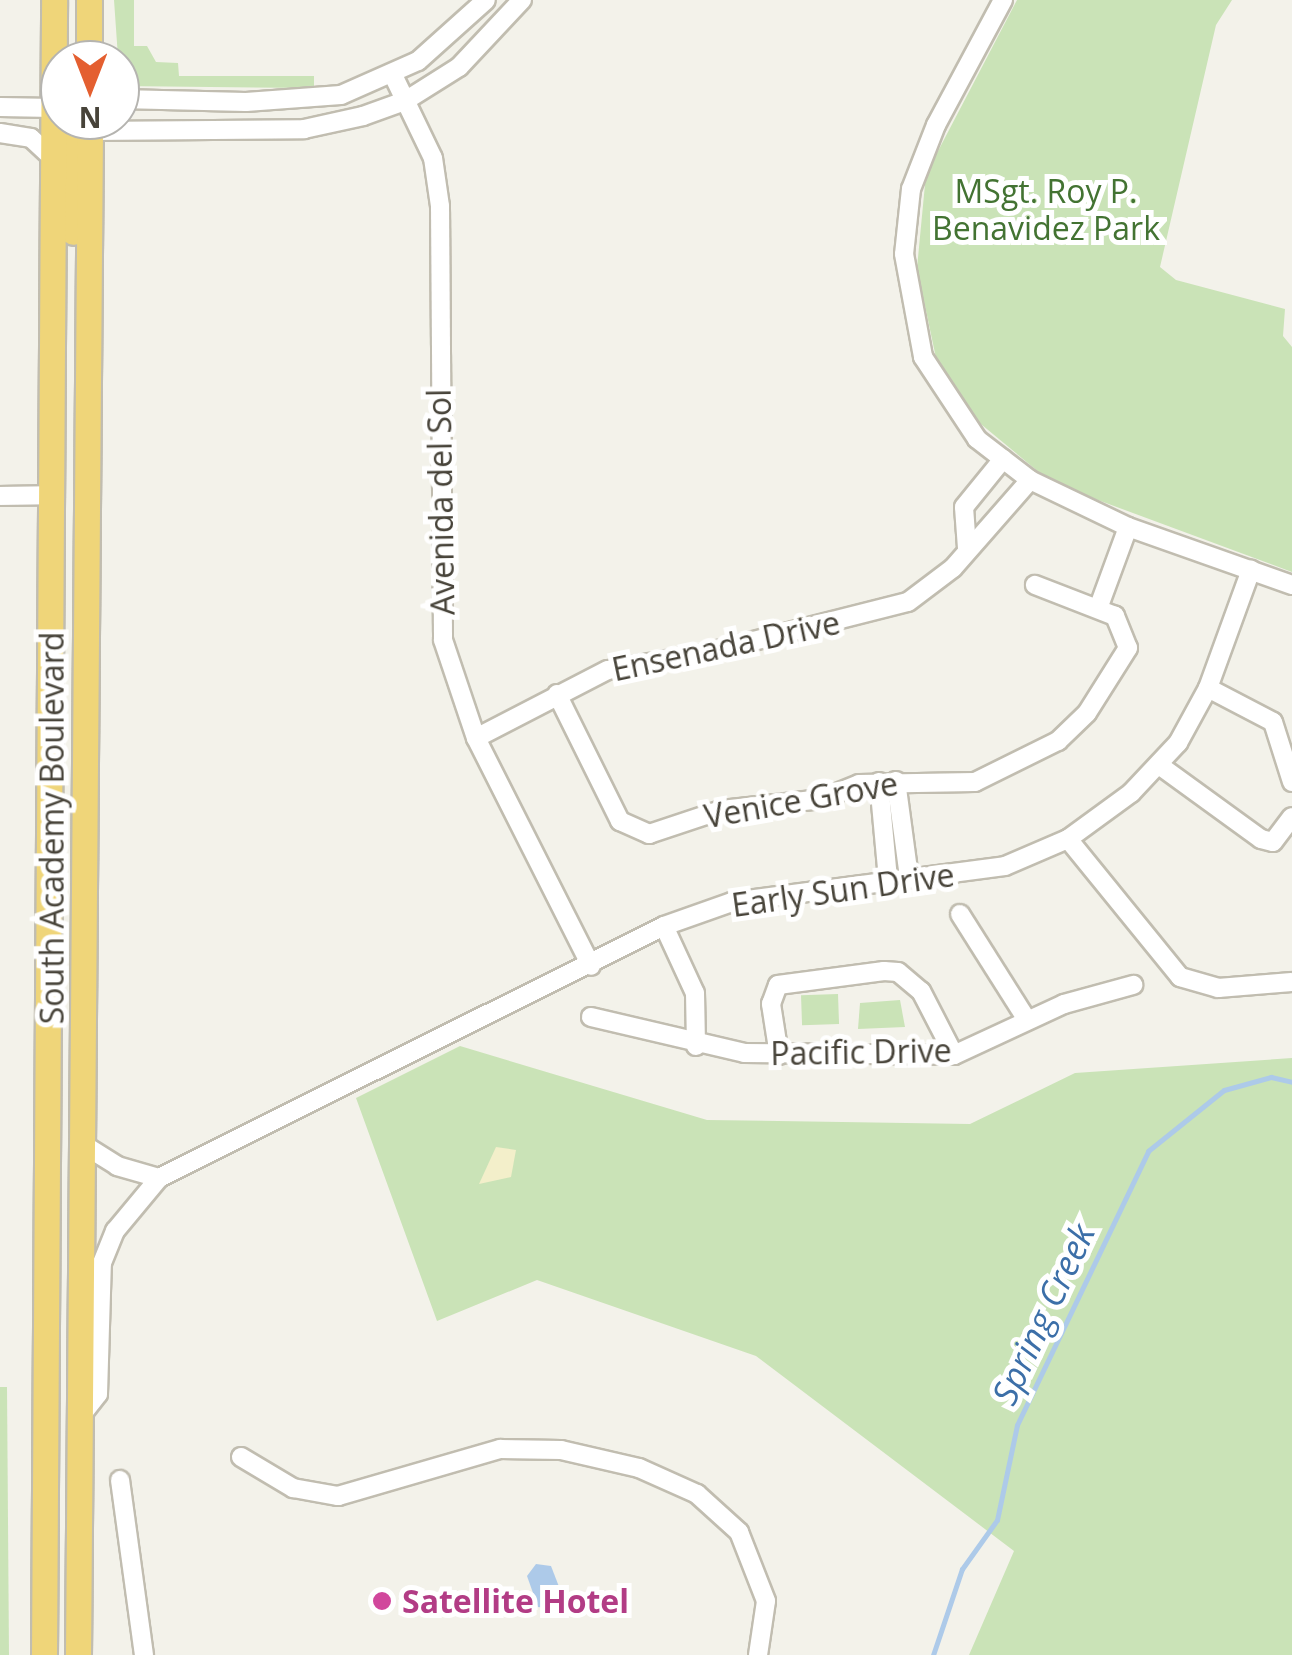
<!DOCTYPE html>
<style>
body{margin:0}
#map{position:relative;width:1292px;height:1655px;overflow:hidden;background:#f3f2ea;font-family:"Open Sans",sans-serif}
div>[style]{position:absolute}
.green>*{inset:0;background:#cae3b7;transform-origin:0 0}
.sand>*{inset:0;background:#f3efca}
.water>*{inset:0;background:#adcae9}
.stream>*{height:5px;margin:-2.5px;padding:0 2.5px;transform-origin:2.5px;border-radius:2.5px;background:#adcae9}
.roads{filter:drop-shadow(2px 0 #c1bdb0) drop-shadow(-2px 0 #c1bdb0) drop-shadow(0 2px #c1bdb0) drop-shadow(0 -2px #c1bdb0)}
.minor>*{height:18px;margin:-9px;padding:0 9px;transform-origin:9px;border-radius:9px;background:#fff}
.highway>*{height:25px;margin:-12.5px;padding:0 12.5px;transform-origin:12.5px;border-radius:12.5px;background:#efd579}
.dots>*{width:28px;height:28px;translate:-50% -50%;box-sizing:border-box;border:5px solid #fff;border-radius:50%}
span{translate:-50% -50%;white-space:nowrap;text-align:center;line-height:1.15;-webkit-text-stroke:10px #fff;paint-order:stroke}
.park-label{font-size:32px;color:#437332}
.street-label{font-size:32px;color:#474339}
.hotel-label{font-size:32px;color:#b23c85;font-weight:700}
.left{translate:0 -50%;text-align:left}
.water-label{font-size:35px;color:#3c6fa8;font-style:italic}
.north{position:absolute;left:40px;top:40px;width:100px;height:100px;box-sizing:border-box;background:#fff;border:2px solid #b5b4b0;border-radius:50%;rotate:180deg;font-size:28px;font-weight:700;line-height:40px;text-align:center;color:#474339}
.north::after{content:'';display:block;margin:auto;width:35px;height:45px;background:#e45f30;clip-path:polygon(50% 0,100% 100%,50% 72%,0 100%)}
</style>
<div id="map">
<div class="green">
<i style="clip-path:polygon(114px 0,134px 0,134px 46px,147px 46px,156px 62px,178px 63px,179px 76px,314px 76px,314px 88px,120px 86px)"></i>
<i style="clip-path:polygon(1017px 0,1232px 0,1216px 25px,1160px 267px,1176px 280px,1285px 309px,1283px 336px,1292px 347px,1292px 572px,1052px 483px,976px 420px,936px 358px,917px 268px,926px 174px)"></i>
<i style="left:838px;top:994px;width:30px;height:37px;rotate:88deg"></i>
<i style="clip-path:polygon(900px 1000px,905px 1027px,858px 1029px,860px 1003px)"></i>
<i style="clip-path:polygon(460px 1046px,707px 1120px,970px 1124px,1075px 1073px,1292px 1058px,1292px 1655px,969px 1655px,1014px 1551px,756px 1356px,537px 1280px,437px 1321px,356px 1098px)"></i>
<i style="clip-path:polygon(0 1387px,7px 1387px,9px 1655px,0 1655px)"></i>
</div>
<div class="sand">
<i style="clip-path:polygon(496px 1147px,516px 1150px,511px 1177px,479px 1184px)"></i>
</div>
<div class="water">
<i style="clip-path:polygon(536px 1564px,551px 1566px,563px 1597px,554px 1609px,538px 1607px,527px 1576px)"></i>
</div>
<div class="stream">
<i style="left:933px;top:1655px;width:91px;rotate:-71.4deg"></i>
<i style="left:962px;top:1569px;width:60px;rotate:-54.5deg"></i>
<i style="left:997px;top:1520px;width:97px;rotate:-78.1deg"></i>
<i style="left:1017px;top:1425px;width:304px;rotate:-64.4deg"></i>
<i style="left:1148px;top:1151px;width:97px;rotate:-38.8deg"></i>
<i style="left:1224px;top:1090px;width:49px;rotate:-15.5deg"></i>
<i style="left:1271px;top:1077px;width:22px;rotate:13deg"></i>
</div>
<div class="roads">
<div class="minor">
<i style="left:1003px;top:0;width:142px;rotate:118.2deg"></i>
<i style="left:936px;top:125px;width:69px;rotate:111.3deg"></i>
<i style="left:911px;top:189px;width:65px;rotate:96.1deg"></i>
<i style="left:904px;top:254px;width:105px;rotate:79.5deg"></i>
<i style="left:923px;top:357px;width:98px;rotate:56.6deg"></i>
<i style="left:977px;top:439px;width:67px;rotate:37.7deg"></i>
<i style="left:1030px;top:480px;width:109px;rotate:25.6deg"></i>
<i style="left:1128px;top:527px;width:174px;rotate:19.5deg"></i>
<i style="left:393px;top:75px;width:92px;rotate:64.3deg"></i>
<i style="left:433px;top:158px;width:49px;rotate:81.7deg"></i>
<i style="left:440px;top:206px;width:434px;rotate:89.6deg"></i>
<i style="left:443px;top:640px;width:103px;rotate:71.4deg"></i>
<i style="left:476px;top:738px;width:255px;rotate:63.2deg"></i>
<i style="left:120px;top:99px;width:126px;rotate:1.4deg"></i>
<i style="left:246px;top:102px;width:95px;rotate:-4.2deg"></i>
<i style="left:341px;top:95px;width:84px;rotate:-23.8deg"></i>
<i style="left:418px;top:61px;width:91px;rotate:-41.9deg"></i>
<i style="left:0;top:107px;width:54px;rotate:1.1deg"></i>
<i style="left:91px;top:131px;width:213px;rotate:-0.5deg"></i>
<i style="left:304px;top:129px;width:60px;rotate:-12.4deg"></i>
<i style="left:363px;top:116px;width:45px;rotate:-19.7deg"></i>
<i style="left:405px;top:101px;width:64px;rotate:-32.2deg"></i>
<i style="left:459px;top:67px;width:92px;rotate:-46.8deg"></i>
<i style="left:0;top:133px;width:31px;rotate:9deg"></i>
<i style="left:31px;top:138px;width:33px;rotate:43deg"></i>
<i style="left:0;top:496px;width:55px;rotate:-1deg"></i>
<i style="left:967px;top:548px;width:41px;rotate:-94.2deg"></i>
<i style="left:964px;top:507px;width:62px;rotate:-50.9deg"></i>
<i style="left:1099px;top:606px;width:84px;rotate:-69.8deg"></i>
<i style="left:1208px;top:688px;width:73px;rotate:27.6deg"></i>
<i style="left:1273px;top:722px;width:63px;rotate:72.4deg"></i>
<i style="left:557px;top:694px;width:142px;rotate:63.6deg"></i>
<i style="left:620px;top:821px;width:32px;rotate:24deg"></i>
<i style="left:649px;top:834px;width:76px;rotate:-18.4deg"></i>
<i style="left:721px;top:810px;width:102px;rotate:-6.2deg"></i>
<i style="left:822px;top:799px;width:40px;rotate:-22deg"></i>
<i style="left:859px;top:784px;width:116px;rotate:-1deg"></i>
<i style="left:975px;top:782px;width:93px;rotate:-26.3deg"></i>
<i style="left:1058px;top:741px;width:40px;rotate:-44deg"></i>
<i style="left:1087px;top:713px;width:77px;rotate:-57.8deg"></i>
<i style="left:1128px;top:648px;width:35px;rotate:-112deg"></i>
<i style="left:1115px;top:616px;width:86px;rotate:-158.8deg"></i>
<i style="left:476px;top:738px;width:148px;rotate:-27.3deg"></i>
<i style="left:608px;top:670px;width:95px;rotate:-9.7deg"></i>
<i style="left:702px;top:654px;width:212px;rotate:-14.2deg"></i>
<i style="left:908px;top:602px;width:56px;rotate:-37.1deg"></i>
<i style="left:953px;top:568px;width:117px;rotate:-48.8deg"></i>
<i style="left:1159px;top:765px;width:126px;rotate:36deg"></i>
<i style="left:1261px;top:839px;width:12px;rotate:14deg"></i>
<i style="left:1273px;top:842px;width:31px;rotate:-53deg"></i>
<i style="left:896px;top:781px;width:97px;rotate:82.3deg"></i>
<i style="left:879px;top:782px;width:97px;rotate:84.7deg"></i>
<i style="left:1068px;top:839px;width:178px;rotate:50.9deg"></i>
<i style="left:1180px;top:977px;width:40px;rotate:16deg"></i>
<i style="left:1218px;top:988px;width:74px;rotate:-4.6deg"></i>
<i style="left:960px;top:914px;width:125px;rotate:57.7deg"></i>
<i style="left:664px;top:926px;width:74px;rotate:65.2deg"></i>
<i style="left:695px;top:993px;width:53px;rotate:88.9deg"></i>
<i style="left:591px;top:1017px;width:157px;rotate:13.2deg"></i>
<i style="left:744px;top:1053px;width:210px;rotate:0.5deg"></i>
<i style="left:954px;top:1055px;width:121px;rotate:-24.9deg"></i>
<i style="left:1064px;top:1004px;width:72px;rotate:-15.4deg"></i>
<i style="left:779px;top:1055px;width:52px;rotate:-98.9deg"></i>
<i style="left:771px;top:1004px;width:20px;rotate:-70deg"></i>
<i style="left:778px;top:985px;width:107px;rotate:-7.5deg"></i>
<i style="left:884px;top:971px;width:14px;rotate:4deg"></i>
<i style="left:898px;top:972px;width:30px;rotate:40deg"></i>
<i style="left:921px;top:991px;width:72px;rotate:62.7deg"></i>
<i style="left:84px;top:1145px;width:39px;rotate:32deg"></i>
<i style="left:117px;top:1166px;width:44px;rotate:15.9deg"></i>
<i style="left:80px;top:1417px;width:29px;rotate:-52deg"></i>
<i style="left:98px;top:1394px;width:131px;rotate:-88.3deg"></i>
<i style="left:102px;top:1263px;width:35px;rotate:-68deg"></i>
<i style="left:115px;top:1231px;width:69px;rotate:-50.3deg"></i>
<i style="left:159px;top:1178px;width:564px;rotate:-26.52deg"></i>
<i style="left:664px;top:926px;width:72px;rotate:-19.4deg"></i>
<i style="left:732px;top:902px;width:275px;rotate:-7.5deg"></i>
<i style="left:1005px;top:866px;width:69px;rotate:-23.2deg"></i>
<i style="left:1068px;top:839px;width:78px;rotate:-36.1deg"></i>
<i style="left:1131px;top:793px;width:69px;rotate:-46.8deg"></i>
<i style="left:1178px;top:743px;width:63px;rotate:-61.4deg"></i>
<i style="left:1208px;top:688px;width:126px;rotate:-70deg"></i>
<i style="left:241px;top:1457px;width:61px;rotate:30.8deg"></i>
<i style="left:293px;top:1488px;width:46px;rotate:10.1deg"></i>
<i style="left:338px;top:1496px;width:169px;rotate:-16.2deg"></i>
<i style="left:500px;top:1449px;width:61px;rotate:0.9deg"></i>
<i style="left:561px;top:1450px;width:80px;rotate:13deg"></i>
<i style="left:639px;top:1468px;width:64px;rotate:24.1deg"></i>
<i style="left:697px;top:1494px;width:57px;rotate:42.1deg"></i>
<i style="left:739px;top:1532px;width:74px;rotate:68.6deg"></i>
<i style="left:766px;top:1601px;width:55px;rotate:98.4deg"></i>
<i style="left:120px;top:1480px;width:177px;rotate:82.2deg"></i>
</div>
<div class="highway">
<i style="left:89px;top:60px;width:60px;rotate:-90deg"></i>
<i style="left:66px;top:128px;width:104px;rotate:86.1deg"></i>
<i style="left:44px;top:1655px;width:1655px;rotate:-89.65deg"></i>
<i style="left:78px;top:1655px;width:1535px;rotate:-89.55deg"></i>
</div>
</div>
<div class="dots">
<i style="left:382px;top:1601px;background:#d1479c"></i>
</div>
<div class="park-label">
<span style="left:1046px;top:210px">MSgt. Roy P.<br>Benavidez Park</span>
</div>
<div class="street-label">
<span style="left:441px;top:502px;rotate:-91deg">Avenida del Sol</span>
<span style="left:726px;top:646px;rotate:-12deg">Ensenada Drive</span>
<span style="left:801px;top:800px;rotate:-10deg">Venice Grove</span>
<span style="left:52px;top:828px;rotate:-90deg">South Academy Boulevard</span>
<span style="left:843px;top:890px;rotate:-8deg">Early Sun Drive</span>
<span style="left:861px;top:1052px;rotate:-1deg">Pacific Drive</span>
</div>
<div class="hotel-label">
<span class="left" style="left:402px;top:1601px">Satellite Hotel</span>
</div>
<div class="water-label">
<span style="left:1043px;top:1314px;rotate:-65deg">Spring Creek</span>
</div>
<div class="north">N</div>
</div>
